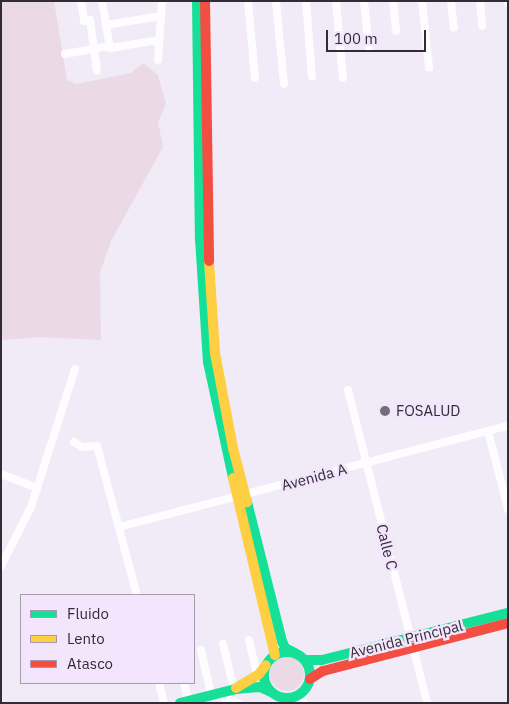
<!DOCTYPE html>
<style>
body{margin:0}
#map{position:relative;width:509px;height:704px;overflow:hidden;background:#f1eaf7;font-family:"IBM Plex Sans",sans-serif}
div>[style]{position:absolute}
.green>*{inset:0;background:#ebdae5}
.round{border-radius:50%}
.street>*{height:8px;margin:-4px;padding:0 4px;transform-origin:4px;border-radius:4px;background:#fdfcfe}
.fast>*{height:10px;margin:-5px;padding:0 5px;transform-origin:5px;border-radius:5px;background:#16e098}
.fast>.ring{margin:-5px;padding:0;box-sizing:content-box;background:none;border:10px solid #16e098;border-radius:50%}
.slow>*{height:10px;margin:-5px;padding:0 5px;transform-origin:5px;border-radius:5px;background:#ffcf43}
.jam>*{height:10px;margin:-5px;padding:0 5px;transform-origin:5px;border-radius:5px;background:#f24e42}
.dots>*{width:14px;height:14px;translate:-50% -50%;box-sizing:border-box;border:2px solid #f2e5fc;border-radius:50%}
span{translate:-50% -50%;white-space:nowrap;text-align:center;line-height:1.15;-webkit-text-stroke:5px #f2e5fc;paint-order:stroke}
.poi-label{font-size:15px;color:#312c35}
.left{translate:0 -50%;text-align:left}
.street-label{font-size:15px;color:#312c35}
.frame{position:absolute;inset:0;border:2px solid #312c35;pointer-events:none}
.legend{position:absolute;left:20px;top:594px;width:175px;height:90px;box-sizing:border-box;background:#f2e5fc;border:1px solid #a59bac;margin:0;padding:6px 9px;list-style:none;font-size:15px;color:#312c35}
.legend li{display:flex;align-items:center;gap:10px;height:25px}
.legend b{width:25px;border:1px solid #a59bac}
.scale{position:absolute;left:326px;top:30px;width:100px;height:22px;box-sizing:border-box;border:2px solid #312c35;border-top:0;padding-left:6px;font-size:15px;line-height:18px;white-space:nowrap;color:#312c35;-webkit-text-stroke:4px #f2e5fc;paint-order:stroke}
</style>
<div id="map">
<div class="green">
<i style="clip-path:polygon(1px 1px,54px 1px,67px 80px,76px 84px,131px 73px,143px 63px,158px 75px,166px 104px,158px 122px,163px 147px,111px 241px,100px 273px,101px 340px,40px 337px,1px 340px)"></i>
<i class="round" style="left:270px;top:657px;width:34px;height:34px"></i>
</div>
<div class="street">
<i style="left:81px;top:1px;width:20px;rotate:81deg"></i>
<i style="left:84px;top:21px;width:6px;rotate:-9deg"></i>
<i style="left:90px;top:20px;width:51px;rotate:82.2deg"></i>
<i style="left:102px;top:1px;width:48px;rotate:80.3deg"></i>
<i style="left:110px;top:48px;width:50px;rotate:-9.3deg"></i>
<i style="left:248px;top:1px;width:77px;rotate:84.8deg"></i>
<i style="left:276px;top:1px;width:83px;rotate:84.5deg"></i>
<i style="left:306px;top:1px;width:76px;rotate:85.5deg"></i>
<i style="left:336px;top:1px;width:77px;rotate:84.8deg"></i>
<i style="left:364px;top:1px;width:47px;rotate:83.9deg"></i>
<i style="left:393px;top:1px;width:30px;rotate:84deg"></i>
<i style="left:422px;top:1px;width:67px;rotate:84deg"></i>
<i style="left:451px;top:1px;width:27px;rotate:84deg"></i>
<i style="left:480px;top:1px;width:25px;rotate:85deg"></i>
<i style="left:508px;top:1px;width:2px;rotate:90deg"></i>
<i style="left:106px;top:25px;width:56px;rotate:-9.3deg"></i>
<i style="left:65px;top:54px;width:46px;rotate:-10.1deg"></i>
<i style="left:158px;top:60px;width:59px;rotate:-86.1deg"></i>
<i style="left:348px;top:390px;width:323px;rotate:75.8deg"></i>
<i style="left:488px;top:431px;width:81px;rotate:75.6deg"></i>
<i style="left:74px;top:442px;width:9px;rotate:32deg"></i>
<i style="left:82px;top:447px;width:15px;rotate:-4deg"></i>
<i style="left:97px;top:446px;width:154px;rotate:75deg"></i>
<i style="left:1px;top:474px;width:39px;rotate:21deg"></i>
<i style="left:119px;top:527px;width:402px;rotate:-14.6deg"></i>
<i style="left:1px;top:566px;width:66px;rotate:-63deg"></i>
<i style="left:31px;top:507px;width:145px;rotate:-72.3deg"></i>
<i style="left:249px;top:640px;width:36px;rotate:77deg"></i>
<i style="left:223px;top:644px;width:46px;rotate:76.3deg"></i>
<i style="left:201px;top:650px;width:45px;rotate:77.2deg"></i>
<i style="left:159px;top:683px;width:21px;rotate:76deg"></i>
<i style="left:184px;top:683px;width:18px;rotate:77deg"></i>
<i style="left:216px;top:695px;width:23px;rotate:20deg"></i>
<i style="left:282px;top:697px;width:8px;rotate:50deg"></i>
<i style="left:303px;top:703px;width:12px;rotate:-85deg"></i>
</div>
<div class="fast">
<i style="left:197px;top:1px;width:238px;rotate:89.3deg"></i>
<i style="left:200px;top:239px;width:123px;rotate:86.3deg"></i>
<i style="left:208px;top:362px;width:119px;rotate:77.8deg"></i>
<i style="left:247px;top:502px;width:143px;rotate:75.9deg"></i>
<i style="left:282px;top:641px;width:8px;rotate:67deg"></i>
<i style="left:285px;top:648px;width:11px;rotate:27deg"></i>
<i class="ring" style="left:264px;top:652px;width:36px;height:36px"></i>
<i style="left:305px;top:660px;width:17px"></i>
<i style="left:322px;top:660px;width:192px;rotate:-14.2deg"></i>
<i style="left:180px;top:703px;width:58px;rotate:-14deg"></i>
<i style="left:236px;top:689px;width:24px;rotate:-5deg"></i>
<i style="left:260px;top:687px;width:12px;rotate:24deg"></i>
</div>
<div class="slow">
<i style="left:209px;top:261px;width:92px;rotate:86.3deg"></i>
<i style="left:215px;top:353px;width:97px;rotate:79.3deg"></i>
<i style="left:233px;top:448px;width:56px;rotate:75.5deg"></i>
<i style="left:233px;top:478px;width:182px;rotate:76.7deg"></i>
<i style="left:236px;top:688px;width:27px;rotate:-31deg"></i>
<i style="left:259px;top:674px;width:11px;rotate:-52deg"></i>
</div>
<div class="jam">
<i style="left:205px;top:1px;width:260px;rotate:89.1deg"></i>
<i style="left:310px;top:679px;width:15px;rotate:-32deg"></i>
<i style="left:323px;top:671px;width:191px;rotate:-14.5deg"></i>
</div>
<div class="dots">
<i style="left:385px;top:411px;background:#746e79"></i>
</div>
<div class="poi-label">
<span class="left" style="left:396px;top:411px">FOSALUD</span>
</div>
<div class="street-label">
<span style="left:314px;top:477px;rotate:-15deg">Avenida A</span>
<span style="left:387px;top:547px;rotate:76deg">Calle C</span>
<span style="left:406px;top:639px;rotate:-14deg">Avenida Principal</span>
</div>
<div class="frame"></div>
<ul class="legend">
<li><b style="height:6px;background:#16e098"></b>Fluido</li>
<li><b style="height:6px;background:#ffcf43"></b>Lento</li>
<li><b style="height:6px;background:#f24e42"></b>Atasco</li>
</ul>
<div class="scale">100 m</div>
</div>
